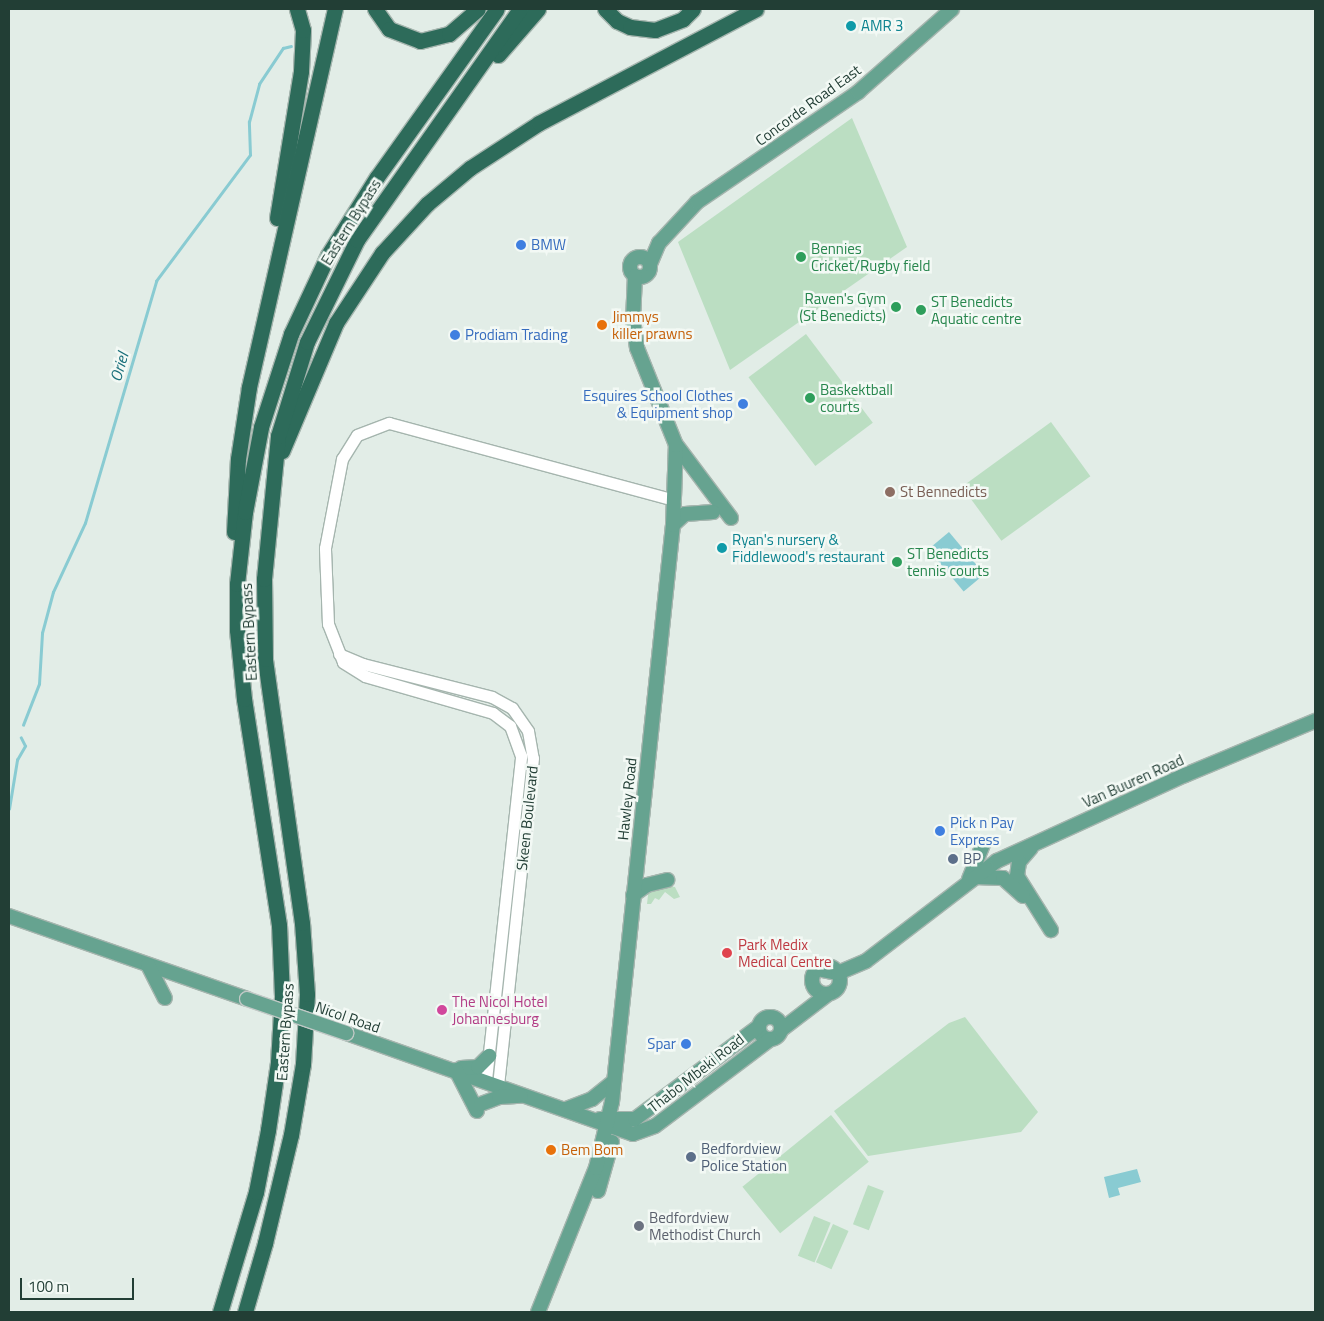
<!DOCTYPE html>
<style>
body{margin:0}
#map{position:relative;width:1324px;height:1321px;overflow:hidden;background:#e2ede7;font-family:"Titillium Web",sans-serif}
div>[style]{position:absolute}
.green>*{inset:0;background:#bbdec2;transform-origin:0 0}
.water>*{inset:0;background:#89cbd2;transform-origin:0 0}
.stream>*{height:2.5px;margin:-1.25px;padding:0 1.25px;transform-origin:1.25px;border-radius:1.25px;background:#89cbd2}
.roads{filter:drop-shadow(1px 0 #a5b5ae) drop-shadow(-1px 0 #a5b5ae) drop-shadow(0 1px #a5b5ae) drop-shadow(0 -1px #a5b5ae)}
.minor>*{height:11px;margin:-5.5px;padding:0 5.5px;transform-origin:5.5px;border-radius:5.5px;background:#fff}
.major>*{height:14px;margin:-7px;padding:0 7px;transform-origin:7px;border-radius:7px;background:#66a390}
.major>.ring{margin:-7px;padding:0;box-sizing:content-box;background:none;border:14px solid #66a390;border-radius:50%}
.highway>*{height:15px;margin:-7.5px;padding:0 7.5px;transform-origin:7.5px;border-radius:7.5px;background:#2d6b5a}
.bridges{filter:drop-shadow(1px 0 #c1c9c6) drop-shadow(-1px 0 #c1c9c6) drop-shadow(0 1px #c1c9c6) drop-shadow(0 -1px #c1c9c6)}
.major-bridge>*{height:14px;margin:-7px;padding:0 7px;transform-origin:7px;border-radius:7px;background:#66a390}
.dots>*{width:14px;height:14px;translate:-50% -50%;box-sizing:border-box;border:2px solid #f3f9f5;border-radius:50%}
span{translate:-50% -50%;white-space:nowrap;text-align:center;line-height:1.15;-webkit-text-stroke:5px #f3f9f5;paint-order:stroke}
.culture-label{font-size:15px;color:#0d838f}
.left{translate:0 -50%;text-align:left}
.street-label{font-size:15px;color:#223e35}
.shop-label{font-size:15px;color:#366cbe}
.right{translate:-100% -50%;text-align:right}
.leisure-label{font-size:15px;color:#27864d}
.food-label{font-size:15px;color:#c56008}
.education-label{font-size:15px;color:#785e54}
.service-label{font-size:15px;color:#4e5e75}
.health-label{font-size:15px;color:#be3a42}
.hotel-label{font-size:15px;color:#b23c85}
.worship-label{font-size:15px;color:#5b616d}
.water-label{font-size:16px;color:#1b707b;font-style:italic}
.frame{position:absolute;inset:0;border:10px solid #223e35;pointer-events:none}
.scale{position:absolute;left:20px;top:1278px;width:114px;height:22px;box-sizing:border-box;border:2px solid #223e35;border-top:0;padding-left:6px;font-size:15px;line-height:18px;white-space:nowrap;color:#223e35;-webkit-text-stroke:4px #f3f9f5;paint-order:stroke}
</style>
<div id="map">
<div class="green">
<i style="clip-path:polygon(852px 118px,907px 247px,730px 370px,678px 242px)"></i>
<i style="left:806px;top:334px;width:111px;height:72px;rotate:53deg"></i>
<i style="left:1051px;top:422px;width:67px;height:110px;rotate:54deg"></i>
<i style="clip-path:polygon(669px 886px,675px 887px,680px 897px,674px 899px,665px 892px,659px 900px,655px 898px,651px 904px,647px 904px,648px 895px,644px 893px)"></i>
<i style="clip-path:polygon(965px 1017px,1038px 1112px,1021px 1132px,868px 1156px,834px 1111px,949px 1023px)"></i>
<i style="left:831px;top:1115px;width:60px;height:114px;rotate:51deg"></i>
<i style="left:868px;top:1185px;width:17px;height:42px;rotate:21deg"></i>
<i style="left:814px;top:1216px;width:18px;height:43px;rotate:22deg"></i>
<i style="left:833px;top:1224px;width:17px;height:42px;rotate:24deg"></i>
</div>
<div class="water">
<i style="left:949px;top:532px;width:55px;height:27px;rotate:50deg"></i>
<i style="clip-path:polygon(1137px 1169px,1141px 1182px,1118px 1188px,1120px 1195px,1109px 1198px,1104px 1177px)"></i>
</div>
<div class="stream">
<i style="left:23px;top:725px;width:44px;rotate:-68.7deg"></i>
<i style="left:39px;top:684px;width:51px;rotate:-86.6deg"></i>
<i style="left:42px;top:633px;width:42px;rotate:-75deg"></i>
<i style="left:53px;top:592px;width:76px;rotate:-65.1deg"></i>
<i style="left:85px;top:523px;width:252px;rotate:-73.6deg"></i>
<i style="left:156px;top:281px;width:157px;rotate:-53.3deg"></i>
<i style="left:250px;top:155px;width:33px;rotate:-92deg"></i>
<i style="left:249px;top:122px;width:39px;rotate:-75deg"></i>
<i style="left:259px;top:84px;width:43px;rotate:-56.3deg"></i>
<i style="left:283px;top:48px;width:8px;rotate:-14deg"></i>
<i style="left:9px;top:809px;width:50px;rotate:-80.7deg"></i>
<i style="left:17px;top:760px;width:16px;rotate:-60deg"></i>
<i style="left:25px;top:746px;width:9px;rotate:-117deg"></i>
</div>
<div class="roads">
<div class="minor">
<i style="left:339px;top:654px;width:26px;rotate:23deg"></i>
<i style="left:363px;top:664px;width:133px;rotate:14.3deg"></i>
<i style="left:492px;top:697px;width:23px;rotate:29deg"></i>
<i style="left:512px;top:708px;width:28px;rotate:55deg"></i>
<i style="left:528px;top:731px;width:27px;rotate:80deg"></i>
<i style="left:533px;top:758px;width:329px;rotate:96.1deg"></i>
<i style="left:486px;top:1080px;width:326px;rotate:-83.8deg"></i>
<i style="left:521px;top:756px;width:32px;rotate:-110deg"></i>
<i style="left:510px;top:726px;width:21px;rotate:-143deg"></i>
<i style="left:493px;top:713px;width:133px;rotate:-163.9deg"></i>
<i style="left:365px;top:676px;width:26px;rotate:-148deg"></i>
<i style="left:343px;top:662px;width:41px;rotate:-111.5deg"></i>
<i style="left:328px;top:624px;width:76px;rotate:-92.3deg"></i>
<i style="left:325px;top:548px;width:91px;rotate:-79.2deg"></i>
<i style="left:342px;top:459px;width:28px;rotate:-58deg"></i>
<i style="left:357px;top:435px;width:34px;rotate:-21deg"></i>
<i style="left:389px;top:423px;width:296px;rotate:15.1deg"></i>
</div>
<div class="major">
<i class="ring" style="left:630px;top:257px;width:6px;height:6px"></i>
<i style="left:650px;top:264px;width:23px;rotate:-67deg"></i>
<i style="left:659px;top:243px;width:56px;rotate:-47.2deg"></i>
<i style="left:697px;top:202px;width:195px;rotate:-34.3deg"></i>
<i style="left:858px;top:92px;width:125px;rotate:-41.4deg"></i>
<i style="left:677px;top:446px;width:90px;rotate:53.1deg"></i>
<i style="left:673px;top:525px;width:16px;rotate:-43deg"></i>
<i style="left:685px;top:514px;width:28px;rotate:-4deg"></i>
<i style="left:1031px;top:848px;width:18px;rotate:131deg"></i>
<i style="left:1019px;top:862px;width:14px;rotate:98deg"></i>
<i style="left:1017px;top:876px;width:64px;rotate:57.8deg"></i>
<i style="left:975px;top:877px;width:28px;rotate:2deg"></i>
<i style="left:1003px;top:878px;width:27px;rotate:42deg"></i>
<i style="left:969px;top:879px;width:38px;rotate:-68deg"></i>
<i style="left:633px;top:895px;width:17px;rotate:-36deg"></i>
<i style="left:647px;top:885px;width:21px;rotate:-14deg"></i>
<i style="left:9px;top:916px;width:252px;rotate:19.2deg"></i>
<i style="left:148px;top:965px;width:37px;rotate:63deg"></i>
<i class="ring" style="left:812px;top:966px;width:14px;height:14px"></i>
<i style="left:817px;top:969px;width:21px;rotate:11deg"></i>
<i style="left:838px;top:973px;width:30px;rotate:-23deg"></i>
<i style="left:866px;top:961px;width:165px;rotate:-37.4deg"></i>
<i style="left:997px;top:861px;width:207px;rotate:-24.6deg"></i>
<i style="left:1185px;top:775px;width:141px;rotate:-22.6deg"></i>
<i class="ring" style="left:759px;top:1017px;width:8px;height:8px"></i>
<i style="left:781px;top:1030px;width:59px;rotate:-37.5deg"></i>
<i style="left:346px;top:1033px;width:304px;rotate:19.4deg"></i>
<i style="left:633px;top:1134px;width:23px;rotate:-20deg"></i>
<i style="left:655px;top:1126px;width:143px;rotate:-37deg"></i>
<i style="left:461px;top:1068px;width:17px;rotate:-3deg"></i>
<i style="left:478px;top:1067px;width:16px;rotate:-45deg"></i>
<i style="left:456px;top:1070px;width:46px;rotate:62.9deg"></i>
<i style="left:481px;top:1104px;width:19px;rotate:-21deg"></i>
<i style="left:499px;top:1097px;width:22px;rotate:-3deg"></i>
<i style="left:566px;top:1109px;width:28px;rotate:-21deg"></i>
<i style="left:592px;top:1099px;width:28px;rotate:-39deg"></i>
<i style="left:600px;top:1119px;width:35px"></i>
<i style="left:635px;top:1119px;width:154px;rotate:-36.8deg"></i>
<i style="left:598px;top:1191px;width:51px;rotate:-74.1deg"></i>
<i style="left:538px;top:1312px;width:155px;rotate:-68.1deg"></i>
<i style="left:596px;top:1168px;width:68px;rotate:-76.4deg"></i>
<i style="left:612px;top:1102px;width:580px;rotate:-83.97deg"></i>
<i style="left:673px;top:525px;width:80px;rotate:-87.9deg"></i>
<i style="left:676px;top:445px;width:105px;rotate:-111.9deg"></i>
<i style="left:637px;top:348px;width:27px;rotate:-98deg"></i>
<i style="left:633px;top:321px;width:45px;rotate:-87.5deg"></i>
</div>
<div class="highway">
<i style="left:375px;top:9px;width:24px;rotate:55deg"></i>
<i style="left:389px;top:29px;width:33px;rotate:21deg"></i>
<i style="left:420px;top:41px;width:30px;rotate:-14deg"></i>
<i style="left:449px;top:34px;width:38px;rotate:-41deg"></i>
<i style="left:605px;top:9px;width:17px;rotate:45deg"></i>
<i style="left:617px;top:21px;width:14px;rotate:25deg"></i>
<i style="left:630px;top:27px;width:25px;rotate:7deg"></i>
<i style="left:655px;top:30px;width:30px;rotate:-21deg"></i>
<i style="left:683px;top:19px;width:14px;rotate:-45deg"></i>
<i style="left:498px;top:55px;width:61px;rotate:-49deg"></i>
<i style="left:277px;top:218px;width:149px;rotate:-80.7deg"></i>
<i style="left:301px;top:71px;width:41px;rotate:-87.2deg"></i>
<i style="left:303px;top:30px;width:22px;rotate:-106deg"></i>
<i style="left:282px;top:451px;width:139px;rotate:-67.1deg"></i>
<i style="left:336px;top:323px;width:84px;rotate:-56.7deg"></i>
<i style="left:382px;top:253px;width:67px;rotate:-47.4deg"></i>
<i style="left:427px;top:204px;width:56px;rotate:-39.9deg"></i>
<i style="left:470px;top:168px;width:82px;rotate:-33.1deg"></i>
<i style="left:539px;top:123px;width:245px;rotate:-27.7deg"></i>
<i style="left:234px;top:532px;width:73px;rotate:-86.9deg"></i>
<i style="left:238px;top:459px;width:73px;rotate:-81.3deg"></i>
<i style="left:249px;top:387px;width:388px;rotate:-77.2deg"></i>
<i style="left:220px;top:1312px;width:125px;rotate:-73.3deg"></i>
<i style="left:256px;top:1192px;width:63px;rotate:-79deg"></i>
<i style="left:268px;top:1130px;width:69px;rotate:-81.6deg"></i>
<i style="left:278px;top:1062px;width:66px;rotate:-86.5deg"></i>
<i style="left:282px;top:996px;width:71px;rotate:-92.4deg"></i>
<i style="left:279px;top:925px;width:229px;rotate:-98.8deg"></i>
<i style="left:244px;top:699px;width:69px;rotate:-95.8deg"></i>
<i style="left:237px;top:630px;width:46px;rotate:-90deg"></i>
<i style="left:237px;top:584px;width:72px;rotate:-83.7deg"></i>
<i style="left:245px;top:512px;width:86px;rotate:-79.3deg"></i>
<i style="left:261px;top:427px;width:98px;rotate:-72.1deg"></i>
<i style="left:291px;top:334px;width:87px;rotate:-64.9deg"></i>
<i style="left:328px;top:255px;width:92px;rotate:-57.9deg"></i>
<i style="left:377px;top:177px;width:206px;rotate:-54.5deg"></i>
<i style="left:245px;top:1312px;width:72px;rotate:-73.8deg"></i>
<i style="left:265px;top:1243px;width:111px;rotate:-76.5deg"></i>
<i style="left:291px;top:1135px;width:72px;rotate:-80.4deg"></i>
<i style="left:303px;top:1064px;width:70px;rotate:-86.7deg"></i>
<i style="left:307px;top:994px;width:71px;rotate:-94deg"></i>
<i style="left:302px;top:923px;width:267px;rotate:-98deg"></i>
<i style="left:265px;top:659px;width:80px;rotate:-90.7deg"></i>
<i style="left:264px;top:579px;width:144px;rotate:-84.4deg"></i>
<i style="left:278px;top:436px;width:98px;rotate:-72.9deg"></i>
<i style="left:307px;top:342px;width:114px;rotate:-63.9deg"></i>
<i style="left:357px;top:240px;width:283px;rotate:-54.8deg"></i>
</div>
</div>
<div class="bridges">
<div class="major-bridge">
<i style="left:247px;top:999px;width:105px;rotate:19deg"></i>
</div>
</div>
<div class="dots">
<i style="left:851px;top:26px;background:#0f9aa8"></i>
<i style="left:521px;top:245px;background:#3f7fe0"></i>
<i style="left:801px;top:257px;background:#2e9e5b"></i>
<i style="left:896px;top:307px;background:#2e9e5b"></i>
<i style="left:921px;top:310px;background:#2e9e5b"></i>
<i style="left:602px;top:325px;background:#e8710a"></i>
<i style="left:455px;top:335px;background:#3f7fe0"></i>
<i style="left:810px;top:398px;background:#2e9e5b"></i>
<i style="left:743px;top:404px;background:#3f7fe0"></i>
<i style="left:890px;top:492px;background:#8d6e63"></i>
<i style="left:722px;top:548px;background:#0f9aa8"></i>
<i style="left:897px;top:562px;background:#2e9e5b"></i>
<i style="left:940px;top:831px;background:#3f7fe0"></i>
<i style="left:953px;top:859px;background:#5c6f8a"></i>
<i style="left:727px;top:953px;background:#e0444e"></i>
<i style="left:442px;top:1010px;background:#d1479c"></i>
<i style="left:686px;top:1044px;background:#3f7fe0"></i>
<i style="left:551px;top:1150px;background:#e8710a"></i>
<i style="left:691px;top:1157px;background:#5c6f8a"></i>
<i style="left:639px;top:1226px;background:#6b7280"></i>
</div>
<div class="culture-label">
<span class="left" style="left:861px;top:26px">AMR 3</span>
<span class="left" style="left:732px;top:548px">Ryan's nursery &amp;<br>Fiddlewood's restaurant</span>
</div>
<div class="street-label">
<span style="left:808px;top:105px;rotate:-36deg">Concorde Road East</span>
<span style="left:351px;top:222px;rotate:-58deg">Eastern Bypass</span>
<span style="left:249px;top:632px;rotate:-93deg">Eastern Bypass</span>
<span style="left:1133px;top:781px;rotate:-24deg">Van Buuren Road</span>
<span style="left:627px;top:799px;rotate:-84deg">Hawley Road</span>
<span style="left:527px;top:818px;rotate:-84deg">Skeen Boulevard</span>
<span style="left:348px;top:1017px;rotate:19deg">Nicol Road</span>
<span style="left:285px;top:1032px;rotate:-86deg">Eastern Bypass</span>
<span style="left:696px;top:1073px;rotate:-38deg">Thabo Mbeki Road</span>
</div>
<div class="shop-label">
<span class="left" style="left:531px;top:245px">BMW</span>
<span class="left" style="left:465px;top:335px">Prodiam Trading</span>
<span class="right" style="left:733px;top:404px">Esquires School Clothes<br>&amp; Equipment shop</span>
<span class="left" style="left:950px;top:831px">Pick n Pay<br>Express</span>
<span class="right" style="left:676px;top:1044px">Spar</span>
</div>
<div class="leisure-label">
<span class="left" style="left:811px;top:257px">Bennies<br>Cricket/Rugby field</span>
<span class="right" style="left:886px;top:307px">Raven's Gym<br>(St Benedicts)</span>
<span class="left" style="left:931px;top:310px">ST Benedicts<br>Aquatic centre</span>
<span class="left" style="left:820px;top:398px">Baskektball<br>courts</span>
<span class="left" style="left:907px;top:562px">ST Benedicts<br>tennis courts</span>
</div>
<div class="food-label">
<span class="left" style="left:612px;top:325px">Jimmys<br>killer prawns</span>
<span class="left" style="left:561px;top:1150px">Bem Bom</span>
</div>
<div class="education-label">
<span class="left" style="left:900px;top:492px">St Bennedicts</span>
</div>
<div class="service-label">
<span class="left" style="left:963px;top:859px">BP</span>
<span class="left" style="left:701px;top:1157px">Bedfordview<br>Police Station</span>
</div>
<div class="health-label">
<span class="left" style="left:738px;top:953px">Park Medix<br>Medical Centre</span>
</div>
<div class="hotel-label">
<span class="left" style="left:452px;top:1010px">The Nicol Hotel<br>Johannesburg</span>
</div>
<div class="worship-label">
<span class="left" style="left:649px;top:1226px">Bedfordview<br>Methodist Church</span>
</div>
<div class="water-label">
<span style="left:119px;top:367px;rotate:-74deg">Oriel</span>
</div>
<div class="frame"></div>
<div class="scale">100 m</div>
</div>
